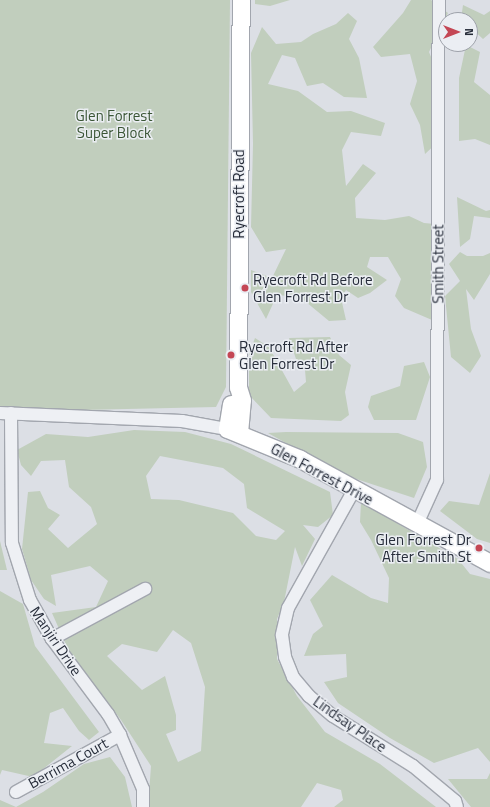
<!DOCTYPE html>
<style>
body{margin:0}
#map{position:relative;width:490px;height:807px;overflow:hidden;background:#dcdfe5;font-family:"Titillium Web",sans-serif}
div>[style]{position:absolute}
.green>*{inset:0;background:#c1cebd}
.roads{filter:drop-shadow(1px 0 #a2a6ae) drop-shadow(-1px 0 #a2a6ae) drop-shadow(0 1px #a2a6ae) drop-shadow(0 -1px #a2a6ae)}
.street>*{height:12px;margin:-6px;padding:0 6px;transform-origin:6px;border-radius:6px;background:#eef0f4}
.secondary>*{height:17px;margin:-8.5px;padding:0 8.5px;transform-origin:8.5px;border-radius:8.5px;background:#fff}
.dots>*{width:11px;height:11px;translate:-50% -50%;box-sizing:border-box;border:2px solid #ebeef3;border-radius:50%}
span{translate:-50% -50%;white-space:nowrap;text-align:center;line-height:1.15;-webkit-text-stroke:3px #ebeef3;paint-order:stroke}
.park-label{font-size:15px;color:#3a5535}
.street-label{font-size:15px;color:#272d3a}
.poi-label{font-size:15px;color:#272d3a}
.left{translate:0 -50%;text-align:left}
.right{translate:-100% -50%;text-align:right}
.north{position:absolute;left:438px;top:12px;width:40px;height:40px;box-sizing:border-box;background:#ebeef3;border:1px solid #9da1a9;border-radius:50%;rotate:90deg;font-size:11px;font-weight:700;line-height:16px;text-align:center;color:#272d3a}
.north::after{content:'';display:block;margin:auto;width:14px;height:18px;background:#c44755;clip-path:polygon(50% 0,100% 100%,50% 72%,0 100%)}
</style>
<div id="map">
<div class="green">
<i style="clip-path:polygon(0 0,230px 0,226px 387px,216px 407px,82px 410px,0 407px)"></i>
<i style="clip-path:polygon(255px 0,290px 0,270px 6px,255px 4px)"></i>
<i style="clip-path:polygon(411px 0,431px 0,448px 13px,429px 52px,444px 88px,440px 140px,425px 154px,420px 125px,410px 104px,417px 81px,410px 54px,381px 57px,373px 47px,403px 13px)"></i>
<i style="clip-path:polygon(463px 5px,484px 15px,490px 11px,490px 33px,483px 39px,470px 27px,470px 20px,461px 19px)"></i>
<i style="clip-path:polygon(348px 13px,357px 21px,349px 39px,359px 58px,367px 98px,344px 97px,323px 83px,307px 86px,295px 58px,282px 55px,268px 84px,298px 91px,327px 112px,351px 111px,385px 123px,381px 136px,351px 132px,342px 150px,346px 186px,363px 164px,376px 173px,355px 198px,356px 218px,385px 220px,409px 216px,424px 223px,435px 224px,432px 320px,404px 308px,395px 296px,401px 279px,388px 257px,370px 257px,367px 267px,387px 280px,370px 293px,358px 298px,346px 290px,341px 298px,346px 320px,329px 321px,300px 297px,277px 295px,266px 319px,251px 292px,251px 270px,272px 278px,286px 249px,266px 252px,251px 227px,253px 144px,251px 53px,262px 27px,276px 44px,301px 42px,313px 34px,336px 24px)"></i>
<i style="clip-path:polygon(466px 45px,480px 52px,474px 82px,490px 95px,490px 145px,475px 139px,459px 141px,459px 78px)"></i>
<i style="clip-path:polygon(457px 197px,486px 211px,490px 210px,490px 218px,474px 216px,470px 239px,460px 247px)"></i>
<i style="clip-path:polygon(460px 252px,467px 256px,483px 256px,490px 253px,490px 274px,474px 300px,466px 289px,471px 329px,481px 356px,470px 373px,451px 357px,445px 296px,460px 281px,449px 264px)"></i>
<i style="clip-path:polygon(330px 337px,339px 355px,351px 365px,345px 392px,349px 415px,341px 421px,271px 418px,249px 395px,249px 354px,255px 338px,269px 347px,294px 392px,306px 382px,305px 370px,296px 359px,289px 338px)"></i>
<i style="clip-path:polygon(424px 362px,430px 377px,416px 420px,374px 420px,368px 407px,371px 396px,400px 386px,404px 366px)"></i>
<i style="clip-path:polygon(evenodd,134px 430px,185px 432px,231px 444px,330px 492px,333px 515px,318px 527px,303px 525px,315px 539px,302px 566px,295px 547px,284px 602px,277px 619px,277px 659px,297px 696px,325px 732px,380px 764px,436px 807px,334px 807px,343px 800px,341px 790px,317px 783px,301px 807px,148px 807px,151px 766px,121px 720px,68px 649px,52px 613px,96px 607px,108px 581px,90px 566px,51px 575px,56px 606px,44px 599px,31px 580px,22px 549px,28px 492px,40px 491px,48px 508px,60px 515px,48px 529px,68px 548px,97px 524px,91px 507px,69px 487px,65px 460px,41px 461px,31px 476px,21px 465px,17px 450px,46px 434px,88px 437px,134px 430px,160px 456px,223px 468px,244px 484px,247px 508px,285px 531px,276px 540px,256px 536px,233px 513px,179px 500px,151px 499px,146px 476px,160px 456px,134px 430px,173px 630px,191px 643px,205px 687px,201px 751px,178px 762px,166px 734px,176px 730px,176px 715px,165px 676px,142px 690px,107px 656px,122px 644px,157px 652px,173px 630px)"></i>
<i style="clip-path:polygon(286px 432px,398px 433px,423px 442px,427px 467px,414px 498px,341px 474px,268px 433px)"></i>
<i style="clip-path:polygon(490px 473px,490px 543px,477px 539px,440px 511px,449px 501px,479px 505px)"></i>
<i style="clip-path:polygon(361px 502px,458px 559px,470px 574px,490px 579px,490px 762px,478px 748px,434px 763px,390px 738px,338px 703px,324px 682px,347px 677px,346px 654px,304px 656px,313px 634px,323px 626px,310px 600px,332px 575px,371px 598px,388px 603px,389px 578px,371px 540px,360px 522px)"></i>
<i style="clip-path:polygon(0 541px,7px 570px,0 570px)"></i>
<i style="clip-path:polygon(0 591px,23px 604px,35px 646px,99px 732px,89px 740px,79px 731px,63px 708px,50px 713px,44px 743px,72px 746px,33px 777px,2px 770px,0 775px)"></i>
<i style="clip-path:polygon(110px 757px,125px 777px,132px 807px,0 807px,0 800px,16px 807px,43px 792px,84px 764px)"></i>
<i style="clip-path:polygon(490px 773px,490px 807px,471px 807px,448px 779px,487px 779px)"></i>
</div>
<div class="roads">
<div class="street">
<i style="left:0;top:413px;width:182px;rotate:2.5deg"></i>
<i style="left:182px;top:421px;width:46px;rotate:10.1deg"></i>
<i style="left:11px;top:413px;width:130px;rotate:89.6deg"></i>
<i style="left:12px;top:543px;width:60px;rotate:72.5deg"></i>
<i style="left:30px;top:600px;width:45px;rotate:60.6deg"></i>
<i style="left:52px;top:639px;width:94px;rotate:53.3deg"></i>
<i style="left:108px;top:714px;width:24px;rotate:60deg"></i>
<i style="left:120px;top:735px;width:59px;rotate:66.9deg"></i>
<i style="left:143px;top:789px;width:18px;rotate:90deg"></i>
<i style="left:354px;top:490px;width:135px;rotate:119.2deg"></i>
<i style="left:288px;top:608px;width:28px;rotate:103deg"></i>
<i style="left:282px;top:635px;width:22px;rotate:82deg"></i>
<i style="left:285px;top:657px;width:22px;rotate:68deg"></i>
<i style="left:293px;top:677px;width:25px;rotate:50deg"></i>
<i style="left:309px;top:696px;width:31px;rotate:40deg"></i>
<i style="left:333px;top:716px;width:94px;rotate:32deg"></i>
<i style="left:413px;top:766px;width:55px;rotate:39.8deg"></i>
<i style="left:455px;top:801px;width:6px;rotate:72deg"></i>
<i style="left:417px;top:524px;width:48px;rotate:-65.6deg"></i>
<i style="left:437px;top:480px;width:480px;rotate:-89.8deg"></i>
<i style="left:52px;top:639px;width:106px;rotate:-28.3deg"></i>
<i style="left:16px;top:792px;width:119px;rotate:-28.7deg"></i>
</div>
<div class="secondary">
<i style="left:231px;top:404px;width:25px;rotate:99deg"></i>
<i style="left:227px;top:429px;width:79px;rotate:22.3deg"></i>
<i style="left:300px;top:459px;width:217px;rotate:28.7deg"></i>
<i style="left:239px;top:433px;width:33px;rotate:-85deg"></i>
<i style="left:242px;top:400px;width:14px;rotate:-107deg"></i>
<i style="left:238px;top:387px;width:387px;rotate:-89.6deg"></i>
</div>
</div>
<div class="dots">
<i style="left:245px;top:288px;background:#c44755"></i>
<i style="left:231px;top:355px;background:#c44755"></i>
<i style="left:479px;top:548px;background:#c44755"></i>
</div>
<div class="park-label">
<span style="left:114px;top:124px">Glen Forrest<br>Super Block</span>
</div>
<div class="street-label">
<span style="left:239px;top:194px;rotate:-90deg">Ryecroft Road</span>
<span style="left:438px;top:264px;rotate:-90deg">Smith Street</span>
<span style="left:322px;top:474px;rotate:28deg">Glen Forrest Drive</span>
<span style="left:56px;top:641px;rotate:56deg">Manjiri Drive</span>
<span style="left:350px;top:724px;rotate:35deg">Lindsay Place</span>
<span style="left:68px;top:763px;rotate:-29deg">Berrima Court</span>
</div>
<div class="poi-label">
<span class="left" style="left:253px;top:288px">Ryecroft Rd Before<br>Glen Forrest Dr</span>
<span class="left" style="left:239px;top:355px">Ryecroft Rd After<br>Glen Forrest Dr</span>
<span class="right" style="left:471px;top:548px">Glen Forrest Dr<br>After Smith St</span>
</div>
<div class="north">N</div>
</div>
